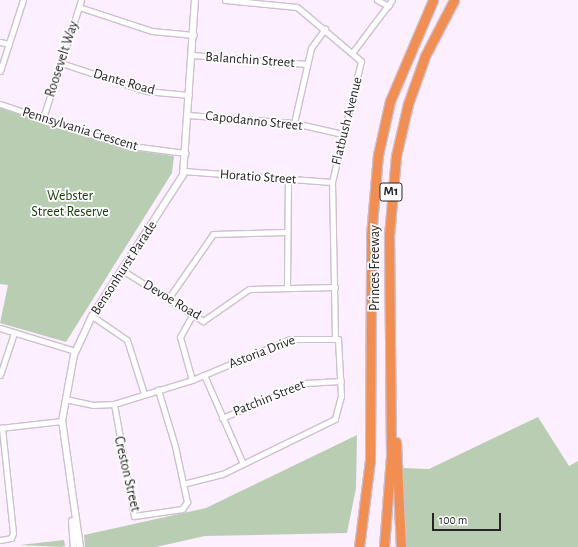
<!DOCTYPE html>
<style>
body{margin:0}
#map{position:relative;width:578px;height:547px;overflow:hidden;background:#fcefff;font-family:"Alegreya Sans",sans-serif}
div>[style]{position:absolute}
.green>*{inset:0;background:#b9cdb3}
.roads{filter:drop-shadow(1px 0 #cebfd1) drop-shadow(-1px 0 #cebfd1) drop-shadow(0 1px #cebfd1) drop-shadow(0 -1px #cebfd1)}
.minor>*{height:5px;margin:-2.5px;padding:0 2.5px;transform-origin:2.5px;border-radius:2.5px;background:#fff}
.tertiary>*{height:6px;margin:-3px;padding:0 3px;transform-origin:3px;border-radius:3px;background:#fff}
.motorway>*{height:9px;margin:-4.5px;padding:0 4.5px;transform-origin:4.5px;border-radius:4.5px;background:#f18e50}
span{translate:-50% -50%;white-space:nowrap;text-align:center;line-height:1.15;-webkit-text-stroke:3.5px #fff;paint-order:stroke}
.shield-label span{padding:1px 3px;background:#fff;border:1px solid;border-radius:3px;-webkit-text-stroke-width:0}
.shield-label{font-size:13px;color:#282229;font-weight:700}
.street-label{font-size:14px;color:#282229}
.park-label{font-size:14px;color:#143c05}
.scale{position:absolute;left:432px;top:513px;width:69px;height:18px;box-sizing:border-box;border:2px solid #282229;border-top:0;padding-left:5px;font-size:12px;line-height:14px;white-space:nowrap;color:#282229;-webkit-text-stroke:3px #fff;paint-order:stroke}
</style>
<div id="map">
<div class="green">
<i style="clip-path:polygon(0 108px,124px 149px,174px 156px,172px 173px,66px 342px,0 323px,8px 285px,0 284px)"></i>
<i style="clip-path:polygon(538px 417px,569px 466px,578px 461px,578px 547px,404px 547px,401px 468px,429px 469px)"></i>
<i style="clip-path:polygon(357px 435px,356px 488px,347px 533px,205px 536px,156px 547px,85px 547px,84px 535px,206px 508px)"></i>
<i style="clip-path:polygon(64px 540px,65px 546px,61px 547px,20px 545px)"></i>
</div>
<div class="roads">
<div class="minor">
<i style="left:225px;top:0;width:72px;rotate:5.6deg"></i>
<i style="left:297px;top:7px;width:84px;rotate:40.2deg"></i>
<i style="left:361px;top:61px;width:124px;rotate:103.5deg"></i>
<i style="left:332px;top:182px;width:155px;rotate:88.9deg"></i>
<i style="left:377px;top:0;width:13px;rotate:27deg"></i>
<i style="left:79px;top:7px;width:77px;rotate:18.2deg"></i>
<i style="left:152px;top:31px;width:42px;rotate:5.4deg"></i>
<i style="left:0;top:42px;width:9px;rotate:13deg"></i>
<i style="left:352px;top:53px;width:66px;rotate:-53deg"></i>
<i style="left:192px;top:55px;width:115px;rotate:4.5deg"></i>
<i style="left:61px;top:63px;width:89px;rotate:18.2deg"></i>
<i style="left:146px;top:91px;width:43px;rotate:5.3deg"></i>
<i style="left:0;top:71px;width:75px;rotate:-72.1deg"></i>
<i style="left:0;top:104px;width:131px;rotate:18.3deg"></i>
<i style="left:124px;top:145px;width:62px;rotate:7.5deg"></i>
<i style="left:188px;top:115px;width:106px;rotate:4.3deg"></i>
<i style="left:294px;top:123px;width:50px;rotate:12.7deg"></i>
<i style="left:43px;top:118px;width:124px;rotate:-72.1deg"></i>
<i style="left:294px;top:123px;width:77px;rotate:-77.2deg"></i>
<i style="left:311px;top:48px;width:24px;rotate:-54deg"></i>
<i style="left:183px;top:171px;width:149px;rotate:4.2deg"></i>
<i style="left:122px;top:270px;width:96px;rotate:32.2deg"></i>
<i style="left:203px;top:321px;width:56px;rotate:-34.8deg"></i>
<i style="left:249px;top:289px;width:86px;rotate:-1.3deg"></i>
<i style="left:287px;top:288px;width:109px;rotate:-89.5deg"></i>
<i style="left:168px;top:299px;width:79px;rotate:-55.3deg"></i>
<i style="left:213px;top:234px;width:74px;rotate:-1.5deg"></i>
<i style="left:92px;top:316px;width:42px;rotate:34.4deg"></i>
<i style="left:127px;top:340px;width:57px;rotate:72.5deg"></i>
<i style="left:0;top:328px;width:78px;rotate:17deg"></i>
<i style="left:0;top:375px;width:44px;rotate:-71.6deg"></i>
<i style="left:204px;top:375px;width:97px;rotate:66.3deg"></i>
<i style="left:192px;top:380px;width:45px;rotate:-105.6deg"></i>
<i style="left:180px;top:337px;width:25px;rotate:-61deg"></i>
<i style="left:65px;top:399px;width:29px;rotate:12deg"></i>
<i style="left:93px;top:405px;width:21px;rotate:-3deg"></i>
<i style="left:114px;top:404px;width:82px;rotate:-17.1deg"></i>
<i style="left:192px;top:380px;width:106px;rotate:-22.7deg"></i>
<i style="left:290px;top:339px;width:48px"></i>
<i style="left:338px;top:339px;width:57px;rotate:87deg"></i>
<i style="left:341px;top:396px;width:24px;rotate:105deg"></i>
<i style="left:335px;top:419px;width:126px;rotate:154deg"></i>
<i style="left:222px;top:474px;width:40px;rotate:165.6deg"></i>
<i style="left:114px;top:404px;width:114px;rotate:79.9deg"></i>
<i style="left:134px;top:516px;width:49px;rotate:-8.3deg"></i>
<i style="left:182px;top:509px;width:9px;rotate:-54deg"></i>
<i style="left:187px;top:502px;width:57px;rotate:-102.1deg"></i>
<i style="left:175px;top:446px;width:59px;rotate:-106.9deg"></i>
<i style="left:222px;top:418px;width:90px;rotate:-22.9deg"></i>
<i style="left:305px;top:383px;width:36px;rotate:-3deg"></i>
<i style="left:0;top:428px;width:62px;rotate:-6.4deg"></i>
<i style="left:0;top:540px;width:11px;rotate:-10deg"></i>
<i style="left:11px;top:538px;width:5px;rotate:-68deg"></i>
<i style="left:13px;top:533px;width:106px;rotate:-96deg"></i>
</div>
<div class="tertiary">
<i style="left:72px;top:521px;width:26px;rotate:86deg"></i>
<i style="left:80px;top:547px;width:127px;rotate:-98.1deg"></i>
<i style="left:62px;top:421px;width:67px;rotate:-79.7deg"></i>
<i style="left:74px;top:355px;width:43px;rotate:-65.2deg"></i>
<i style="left:92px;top:316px;width:168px;rotate:-57.2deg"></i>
<i style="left:183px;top:175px;width:175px;rotate:-86.1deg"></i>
</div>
<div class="motorway">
<i style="left:396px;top:442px;width:105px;rotate:87.3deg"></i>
<i style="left:359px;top:547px;width:88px;rotate:-82.8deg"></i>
<i style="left:370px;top:460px;width:224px;rotate:-89.7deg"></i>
<i style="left:371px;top:236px;width:81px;rotate:-85.1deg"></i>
<i style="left:378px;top:155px;width:55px;rotate:-77.5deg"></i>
<i style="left:390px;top:101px;width:110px;rotate:-66.9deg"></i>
<i style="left:384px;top:547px;width:91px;rotate:-85.6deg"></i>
<i style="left:391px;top:456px;width:220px;rotate:-90.5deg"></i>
<i style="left:389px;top:236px;width:80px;rotate:-85deg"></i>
<i style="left:396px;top:156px;width:53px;rotate:-77deg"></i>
<i style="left:408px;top:104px;width:51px;rotate:-70.5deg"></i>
<i style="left:425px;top:56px;width:63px;rotate:-62.6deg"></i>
</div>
</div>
<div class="shield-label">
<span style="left:391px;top:192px">M1</span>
</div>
<div class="street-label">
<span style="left:62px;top:59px;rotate:-72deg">Roosevelt Way</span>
<span style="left:250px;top:60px;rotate:4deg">Balanchin Street</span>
<span style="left:124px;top:82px;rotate:16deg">Dante Road</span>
<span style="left:254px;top:121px;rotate:6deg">Capodanno Street</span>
<span style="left:347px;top:121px;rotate:-76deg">Flatbush Avenue</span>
<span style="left:80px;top:129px;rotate:17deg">Pennsylvania Crescent</span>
<span style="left:258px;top:177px;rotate:4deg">Horatio Street</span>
<span style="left:124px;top:268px;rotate:-57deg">Bensonhurst Parade</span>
<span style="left:375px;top:268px;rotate:-90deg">Princes Freeway</span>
<span style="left:172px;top:300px;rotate:31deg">Devoe Road</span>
<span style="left:262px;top:352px;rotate:-21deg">Astoria Drive</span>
<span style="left:269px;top:398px;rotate:-22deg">Patchin Street</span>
<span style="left:127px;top:474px;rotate:77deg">Creston Street</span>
</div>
<div class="park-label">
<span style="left:70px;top:204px">Webster<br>Street Reserve</span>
</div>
<div class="scale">100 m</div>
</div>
